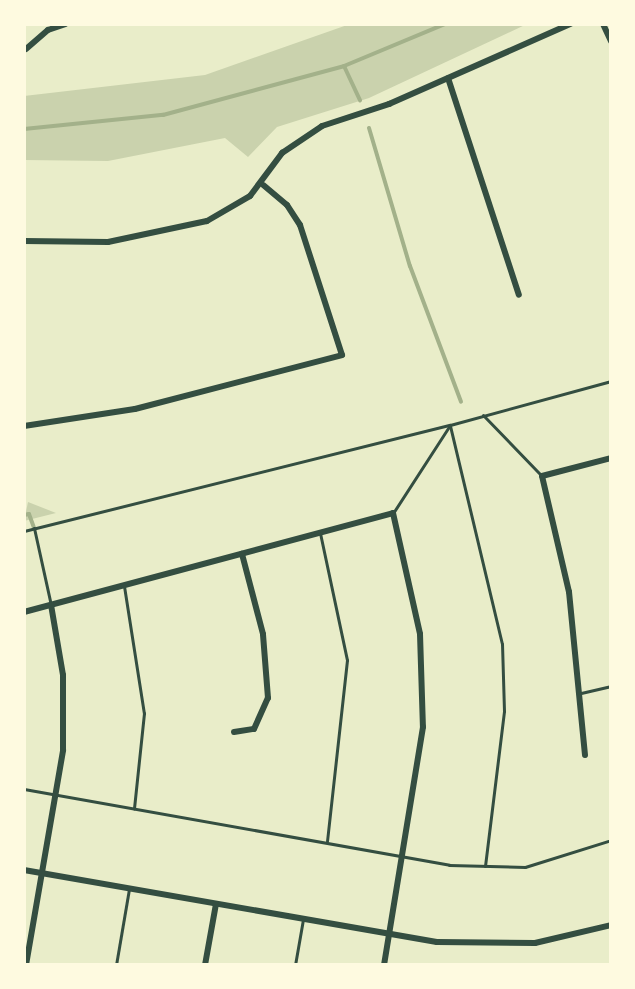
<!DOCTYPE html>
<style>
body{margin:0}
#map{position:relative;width:635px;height:989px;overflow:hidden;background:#e9edc9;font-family:"Public Sans",sans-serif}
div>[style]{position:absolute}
.green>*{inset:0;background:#cad2ad}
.stream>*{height:4px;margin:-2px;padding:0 2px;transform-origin:2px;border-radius:2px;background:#a3b18a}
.service>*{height:3px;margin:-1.5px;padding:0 1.5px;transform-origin:1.5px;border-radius:1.5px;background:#344e41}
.minor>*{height:6px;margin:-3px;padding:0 3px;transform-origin:3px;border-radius:3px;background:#344e41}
span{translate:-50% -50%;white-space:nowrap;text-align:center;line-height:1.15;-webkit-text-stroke:4.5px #fefae0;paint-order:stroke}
.frame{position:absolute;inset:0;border:26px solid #fefae0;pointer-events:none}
</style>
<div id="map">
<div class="green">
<i style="clip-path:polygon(350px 24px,527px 24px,369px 98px,277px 127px,248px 157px,225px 138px,108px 161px,24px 160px,24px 96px,205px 75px)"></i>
<i style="clip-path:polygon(28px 502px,56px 513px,24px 521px)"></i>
</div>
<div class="stream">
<i style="left:344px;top:66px;width:38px;rotate:65deg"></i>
<i style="left:369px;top:128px;width:144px;rotate:73.5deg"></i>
<i style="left:410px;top:266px;width:145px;rotate:69.4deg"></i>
<i style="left:24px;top:129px;width:140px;rotate:-5.8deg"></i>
<i style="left:163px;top:115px;width:188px;rotate:-15.1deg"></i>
<i style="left:344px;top:66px;width:109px;rotate:-22.6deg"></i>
<i style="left:24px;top:515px;width:5px;rotate:-11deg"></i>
<i style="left:29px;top:514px;width:15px;rotate:70deg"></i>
</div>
<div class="service">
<i style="left:483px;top:415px;width:83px;rotate:46deg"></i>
<i style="left:34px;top:528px;width:79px;rotate:77.6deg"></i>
<i style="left:24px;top:531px;width:439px;rotate:-14deg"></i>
<i style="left:450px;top:425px;width:105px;rotate:122.9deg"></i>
<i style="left:320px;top:533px;width:130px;rotate:78deg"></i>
<i style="left:347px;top:660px;width:182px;rotate:96.3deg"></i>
<i style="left:124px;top:586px;width:129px;rotate:81.1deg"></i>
<i style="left:144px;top:713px;width:96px;rotate:96deg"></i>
<i style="left:581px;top:693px;width:31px;rotate:-13deg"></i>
<i style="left:24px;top:789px;width:432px;rotate:10.1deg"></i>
<i style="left:449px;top:865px;width:76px;rotate:1.5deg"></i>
<i style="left:525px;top:867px;width:90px;rotate:-17.4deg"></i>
<i style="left:485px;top:866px;width:156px;rotate:-83deg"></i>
<i style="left:504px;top:711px;width:67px;rotate:-91.7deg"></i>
<i style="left:502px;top:644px;width:225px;rotate:-103.4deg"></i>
<i style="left:450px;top:425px;width:167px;rotate:-15.3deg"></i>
<i style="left:116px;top:965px;width:77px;rotate:-80.3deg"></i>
<i style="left:295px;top:965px;width:47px;rotate:-80.1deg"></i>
</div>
<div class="minor">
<i style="left:603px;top:24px;width:19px;rotate:65deg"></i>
<i style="left:26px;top:49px;width:29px;rotate:-41deg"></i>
<i style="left:48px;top:30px;width:18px;rotate:-19deg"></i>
<i style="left:448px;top:78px;width:228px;rotate:71.9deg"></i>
<i style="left:24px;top:241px;width:84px;rotate:0.7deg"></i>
<i style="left:108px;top:242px;width:101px;rotate:-12deg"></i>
<i style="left:207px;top:221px;width:50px;rotate:-30.2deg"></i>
<i style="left:250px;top:196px;width:54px;rotate:-53.3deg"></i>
<i style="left:282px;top:153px;width:48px;rotate:-34deg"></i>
<i style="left:322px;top:126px;width:71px;rotate:-18.2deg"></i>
<i style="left:389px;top:104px;width:198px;rotate:-23.8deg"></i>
<i style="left:24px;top:426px;width:112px;rotate:-8.7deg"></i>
<i style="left:135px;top:409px;width:214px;rotate:-14.6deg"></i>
<i style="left:342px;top:355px;width:137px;rotate:-107.9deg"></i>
<i style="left:300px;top:225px;width:24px;rotate:-123deg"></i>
<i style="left:287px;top:205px;width:31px;rotate:-140deg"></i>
<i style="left:24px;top:612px;width:382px;rotate:-15deg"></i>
<i style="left:393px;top:513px;width:124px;rotate:77.4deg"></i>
<i style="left:420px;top:634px;width:93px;rotate:88.2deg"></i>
<i style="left:423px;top:727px;width:241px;rotate:99.3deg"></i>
<i style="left:234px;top:732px;width:20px;rotate:-9deg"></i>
<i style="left:254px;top:729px;width:34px;rotate:-66deg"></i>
<i style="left:268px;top:698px;width:64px;rotate:-94.5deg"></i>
<i style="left:263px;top:634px;width:83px;rotate:-104.7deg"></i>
<i style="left:585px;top:755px;width:164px;rotate:-95.6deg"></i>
<i style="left:569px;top:592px;width:119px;rotate:-103.1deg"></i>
<i style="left:542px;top:476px;width:71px;rotate:-14.6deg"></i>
<i style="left:24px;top:870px;width:419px;rotate:9.9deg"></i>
<i style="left:437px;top:942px;width:98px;rotate:0.6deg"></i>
<i style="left:535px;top:943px;width:78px;rotate:-13.3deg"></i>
<i style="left:26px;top:965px;width:218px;rotate:-80.2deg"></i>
<i style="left:63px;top:750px;width:75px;rotate:-90deg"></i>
<i style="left:63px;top:675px;width:71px;rotate:-99.7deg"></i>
<i style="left:205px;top:965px;width:62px;rotate:-79.8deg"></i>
</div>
<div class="frame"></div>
</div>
